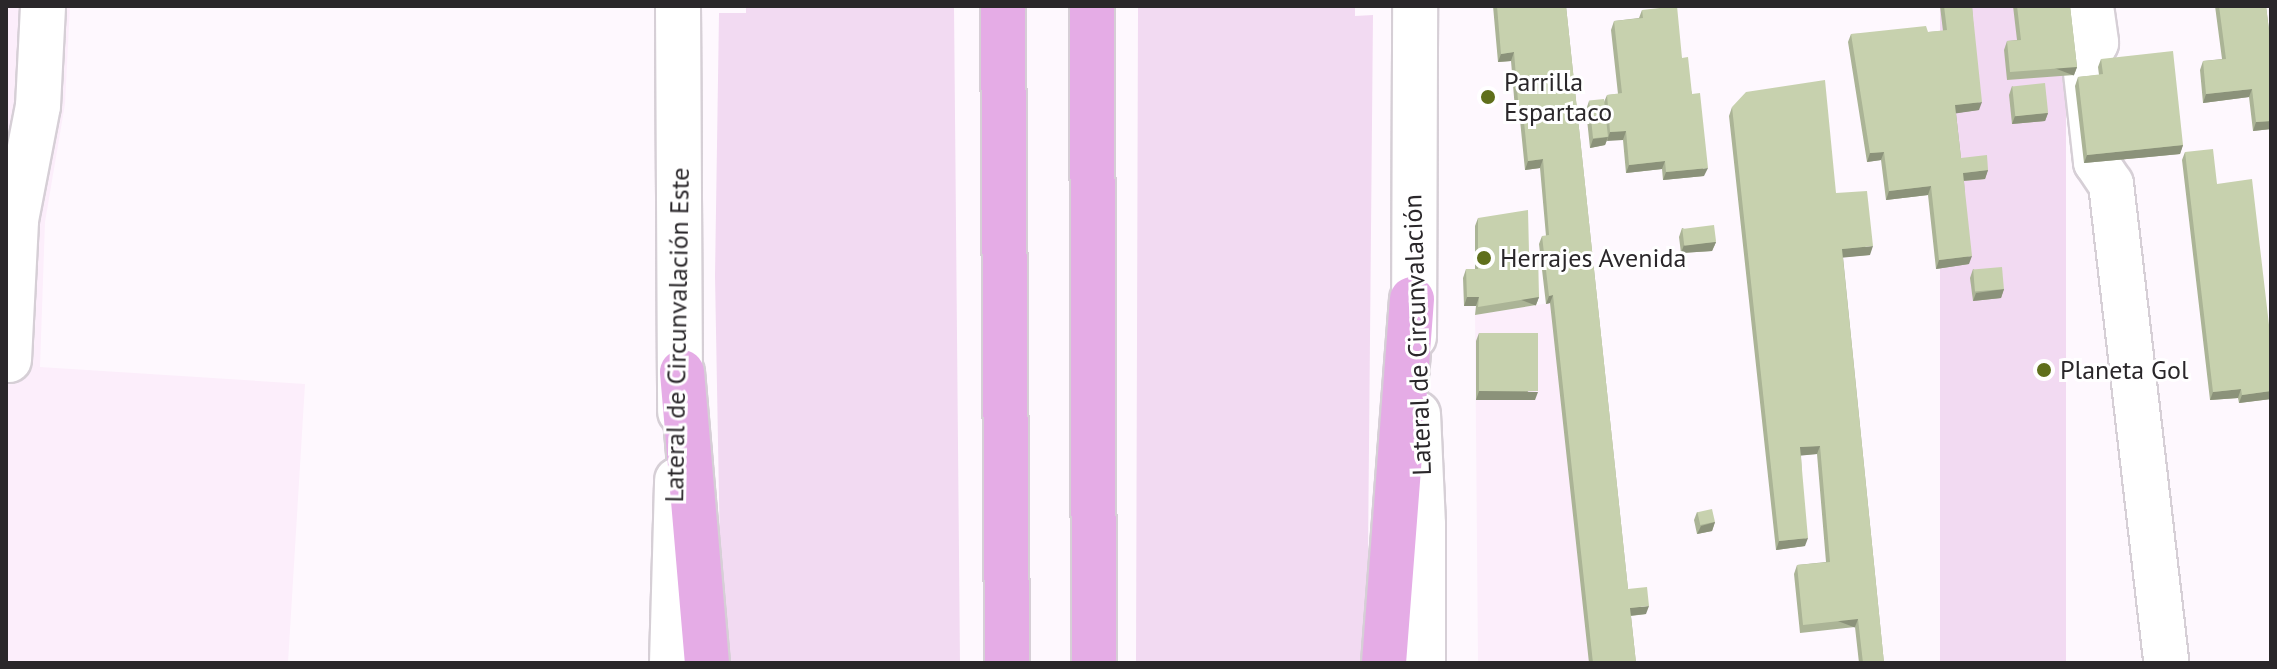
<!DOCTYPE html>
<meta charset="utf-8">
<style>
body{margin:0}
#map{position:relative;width:2277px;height:669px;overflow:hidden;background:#fef8fe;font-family:"PT Sans",sans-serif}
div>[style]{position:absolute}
.built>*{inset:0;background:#fceefb}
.green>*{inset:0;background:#f2daf2;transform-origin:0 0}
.roads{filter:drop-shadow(2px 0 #d6cfd6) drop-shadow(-2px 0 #d6cfd6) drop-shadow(0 2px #d6cfd6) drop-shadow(0 -2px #d6cfd6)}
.minor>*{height:44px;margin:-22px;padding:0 22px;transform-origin:22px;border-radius:22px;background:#fff}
.highway>*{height:44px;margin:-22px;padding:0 22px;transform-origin:22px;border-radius:22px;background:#e5ace6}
.wall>*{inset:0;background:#abb496}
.shaded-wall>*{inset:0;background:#8b927a;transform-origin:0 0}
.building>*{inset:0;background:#c7d1ae;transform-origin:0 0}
.dots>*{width:22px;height:22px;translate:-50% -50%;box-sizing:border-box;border:4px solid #fff;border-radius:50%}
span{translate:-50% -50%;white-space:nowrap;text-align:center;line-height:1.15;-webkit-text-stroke:6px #fff;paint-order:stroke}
.poi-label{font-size:26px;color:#2a272a}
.left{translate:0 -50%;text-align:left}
.street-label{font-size:26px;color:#2a272a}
.frame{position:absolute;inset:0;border:8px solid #2a272a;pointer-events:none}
</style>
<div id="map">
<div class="built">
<i style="clip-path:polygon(6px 6px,70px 6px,65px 104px,45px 222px,40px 367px,305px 384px,288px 663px,6px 663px)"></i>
<i style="clip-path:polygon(1593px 296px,1632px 663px,1478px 663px,1475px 315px)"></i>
</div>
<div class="green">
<i style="clip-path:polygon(746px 6px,954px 6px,960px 663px,722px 663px,715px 276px,719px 13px,746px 13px)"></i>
<i style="clip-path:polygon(1138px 6px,1355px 6px,1355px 16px,1373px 15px,1367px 663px,1136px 663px)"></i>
<i style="left:1940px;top:6px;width:126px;height:661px"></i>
</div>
<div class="roads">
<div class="minor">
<i style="left:678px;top:6px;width:406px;rotate:89.7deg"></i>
<i style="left:2091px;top:6px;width:37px;rotate:82deg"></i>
<i style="left:2096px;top:43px;width:24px;rotate:118deg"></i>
<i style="left:2085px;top:64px;width:99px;rotate:83.6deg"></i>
<i style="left:2096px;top:162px;width:27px;rotate:56deg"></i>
<i style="left:2111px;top:184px;width:482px;rotate:83.4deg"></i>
<i style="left:1414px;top:337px;width:331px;rotate:-89.8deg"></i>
<i style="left:9px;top:360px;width:140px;rotate:-87.1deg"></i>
<i style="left:16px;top:220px;width:116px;rotate:-79.1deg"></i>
<i style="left:38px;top:106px;width:100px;rotate:-87.1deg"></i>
<i style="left:1418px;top:414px;width:111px;rotate:87.4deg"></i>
<i style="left:1423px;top:525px;width:138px;rotate:90deg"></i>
<i style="left:672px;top:663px;width:183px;rotate:-88.4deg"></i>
</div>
<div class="highway">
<i style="left:1003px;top:6px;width:657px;rotate:89.65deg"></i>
<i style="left:1092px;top:6px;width:657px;rotate:89.83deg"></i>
<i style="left:682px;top:372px;width:292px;rotate:85.1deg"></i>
<i style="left:1384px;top:663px;width:365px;rotate:-85.6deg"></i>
</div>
</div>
<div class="wall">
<i style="clip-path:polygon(1493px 6px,1566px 6px,1628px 589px,1646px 614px,1631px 616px,1636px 663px,1589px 663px,1550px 303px,1546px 304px,1539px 244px,1542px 236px,1546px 236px,1540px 168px,1525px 170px,1520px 120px,1516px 121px,1511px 61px,1498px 62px)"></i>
<i style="clip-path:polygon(1940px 6px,1972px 6px,1979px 110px,1956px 113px,1961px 158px,1988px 170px,1985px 179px,1964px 181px,1969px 264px,1936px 269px,1928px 195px,1886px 200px,1881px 160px,1867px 162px,1848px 42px,1851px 34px,1928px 32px,1943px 31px)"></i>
<i style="clip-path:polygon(2013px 6px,2070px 6px,2077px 67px,2074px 75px,2007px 80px,2004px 50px,2007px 41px,2017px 40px)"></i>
<i style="clip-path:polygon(2215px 6px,2266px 6px,2271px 46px,2271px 129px,2253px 131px,2249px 97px,2203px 103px,2200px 70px,2203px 61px,2222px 59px)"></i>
<i style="clip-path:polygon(1642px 10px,1682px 58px,1692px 94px,1704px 176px,1663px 180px,1662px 169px,1626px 173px,1623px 140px,1607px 140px,1605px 145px,1590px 148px,1586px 110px,1589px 101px,1604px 102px,1607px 95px,1618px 94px,1611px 30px,1614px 21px,1639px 18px)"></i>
<i style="clip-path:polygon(2101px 59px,2183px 145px,2180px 154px,2084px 163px,2075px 86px,2078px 77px,2099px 75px,2098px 67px)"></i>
<i style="clip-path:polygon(2012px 86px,2048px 113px,2045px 121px,2012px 124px,2009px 95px)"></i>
<i style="clip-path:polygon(1732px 107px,1836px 193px,1870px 255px,1843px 257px,1884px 663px,1859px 663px,1855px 627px,1800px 633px,1794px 574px,1797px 565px,1826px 562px,1817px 454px,1801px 455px,1805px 546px,1776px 550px,1729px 116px)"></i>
<i style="clip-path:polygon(2185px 152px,2217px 184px,2271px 342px,2271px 399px,2239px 403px,2238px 398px,2210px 400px,2182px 160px)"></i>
<i style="clip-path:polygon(1478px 218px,1529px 252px,1539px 297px,1536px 305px,1475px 315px,1476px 306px,1464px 306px,1463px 278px,1466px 269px,1475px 269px,1475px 226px)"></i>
<i style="clip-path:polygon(1682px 228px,1716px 242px,1712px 251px,1681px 253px,1679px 237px)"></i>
<i style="clip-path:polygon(1973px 269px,2004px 289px,2001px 298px,1973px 301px,1970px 278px)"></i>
<i style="clip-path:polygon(1479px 333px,1535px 400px,1476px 400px,1476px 341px)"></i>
<i style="clip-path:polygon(1697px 512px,1715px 522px,1712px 531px,1697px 534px,1694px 520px)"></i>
</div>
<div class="shaded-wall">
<i style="clip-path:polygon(1514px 52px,1511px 61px,1498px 62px,1501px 54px)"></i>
<i style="left:2077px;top:67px;width:9px;height:67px;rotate:111deg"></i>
<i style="clip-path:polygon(2252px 89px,2249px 97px,2203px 103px,2206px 94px)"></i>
<i style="clip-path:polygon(1982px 102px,1979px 110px,1952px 114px,1955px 105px)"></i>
<i style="clip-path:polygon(1523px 112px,1520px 120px,1516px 121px,1519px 113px)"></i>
<i style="clip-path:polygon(2048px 113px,2045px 121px,2012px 124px,2015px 116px)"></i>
<i style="clip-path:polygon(2271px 121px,2271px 129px,2253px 131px,2256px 122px)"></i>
<i style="clip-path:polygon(1626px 131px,1623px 140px,1607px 141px,1610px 132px)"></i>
<i style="clip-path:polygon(1608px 137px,1605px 145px,1590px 148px,1593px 139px)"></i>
<i style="clip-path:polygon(2183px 145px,2180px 154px,2084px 163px,2087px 155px)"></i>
<i style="clip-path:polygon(1884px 152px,1881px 160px,1867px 162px,1870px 153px)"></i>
<i style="clip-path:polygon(1543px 159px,1540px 168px,1525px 170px,1528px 161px)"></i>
<i style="clip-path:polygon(1665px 161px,1662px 169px,1626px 173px,1629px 165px)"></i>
<i style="clip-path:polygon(1708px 168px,1704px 176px,1663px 180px,1666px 172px)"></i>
<i style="clip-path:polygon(1988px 170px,1985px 179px,1960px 181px,1963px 173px)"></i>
<i style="clip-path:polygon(1931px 186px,1928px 195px,1886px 200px,1889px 191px)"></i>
<i style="clip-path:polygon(1716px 242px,1712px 251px,1681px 253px,1684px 245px)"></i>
<i style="clip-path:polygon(1873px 246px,1870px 255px,1839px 258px,1842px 249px)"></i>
<i style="clip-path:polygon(1972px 256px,1969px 264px,1936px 269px,1939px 260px)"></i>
<i style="clip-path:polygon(2004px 289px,2001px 298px,1973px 301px,1976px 293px)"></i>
<i style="clip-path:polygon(1553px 295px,1550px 303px,1546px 304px,1549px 296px)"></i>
<i style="clip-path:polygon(1467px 297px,1479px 297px,1476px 306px,1464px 306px)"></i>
<i style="left:1539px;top:297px;width:9px;height:62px;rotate:111deg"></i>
<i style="clip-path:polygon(2241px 389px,2238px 398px,2210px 400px,2213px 392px)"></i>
<i style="clip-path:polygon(1479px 391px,1538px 392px,1535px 400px,1476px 400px)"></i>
<i style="clip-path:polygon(2271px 391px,2271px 399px,2239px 403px,2242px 395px)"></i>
<i style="clip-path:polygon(1820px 446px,1817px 454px,1797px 456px,1800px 447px)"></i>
<i style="clip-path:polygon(1715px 522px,1712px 531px,1697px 534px,1701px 526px)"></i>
<i style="clip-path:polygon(1808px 538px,1805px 546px,1776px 550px,1779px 541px)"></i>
<i style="clip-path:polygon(1649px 606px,1646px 614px,1627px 616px,1630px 608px)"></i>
<i style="left:1858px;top:619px;width:9px;height:55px;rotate:111deg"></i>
</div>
<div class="building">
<i style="clip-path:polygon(1497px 6px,1566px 6px,1628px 589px,1647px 587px,1649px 606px,1630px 608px,1636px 663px,1593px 663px,1553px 295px,1549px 296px,1542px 236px,1549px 235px,1543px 159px,1528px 161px,1523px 112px,1519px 113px,1514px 52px,1501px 54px)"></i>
<i style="clip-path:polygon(1677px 6px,1682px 58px,1688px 57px,1692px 94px,1700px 93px,1708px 168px,1666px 172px,1665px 161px,1629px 165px,1626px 131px,1610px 132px,1607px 95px,1622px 93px,1614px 21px,1643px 18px,1642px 10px)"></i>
<i style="clip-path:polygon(1944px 6px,1972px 6px,1982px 102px,1955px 105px,1961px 158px,1987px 155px,1988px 170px,1963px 173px,1972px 256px,1939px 260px,1931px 186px,1889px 191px,1884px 152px,1870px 153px,1851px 34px,1926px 26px,1928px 32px,1947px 30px)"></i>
<i style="clip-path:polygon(2017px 6px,2070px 6px,2077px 67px,2010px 72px,2007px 41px,2021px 40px)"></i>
<i style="clip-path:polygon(2219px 6px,2266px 6px,2271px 46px,2271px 121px,2256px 122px,2252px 89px,2206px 94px,2203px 61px,2226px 59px)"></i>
<i style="clip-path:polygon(2173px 51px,2183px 145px,2087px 155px,2078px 77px,2103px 74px,2101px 59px)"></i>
<i style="clip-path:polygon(1825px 80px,1836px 193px,1867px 191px,1873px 246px,1842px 249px,1884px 663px,1863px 663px,1858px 619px,1803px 625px,1797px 565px,1830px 562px,1820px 446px,1800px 447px,1808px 538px,1779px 541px,1732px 107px,1746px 92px)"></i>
<i style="left:2045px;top:83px;width:30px;height:33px;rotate:84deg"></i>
<i style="left:1604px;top:99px;width:38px;height:15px;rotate:84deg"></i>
<i style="clip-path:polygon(2213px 149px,2217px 184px,2252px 179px,2271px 342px,2271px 391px,2242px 395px,2241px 389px,2213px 392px,2185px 152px)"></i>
<i style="clip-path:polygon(1528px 210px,1529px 252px,1538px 252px,1539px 297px,1478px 307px,1479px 297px,1467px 297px,1466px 269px,1478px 269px,1478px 218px)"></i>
<i style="left:1714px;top:225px;width:17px;height:32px;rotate:83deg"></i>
<i style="left:2002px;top:267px;width:22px;height:29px;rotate:85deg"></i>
<i style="left:1479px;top:333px;width:59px;height:58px"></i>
<i style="left:1712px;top:509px;width:13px;height:15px;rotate:77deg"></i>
</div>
<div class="dots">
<i style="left:1488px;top:97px;background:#5f6f1b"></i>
<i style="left:1484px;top:258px;background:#5f6f1b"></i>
<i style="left:2044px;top:370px;background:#5f6f1b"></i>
</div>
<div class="poi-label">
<span class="left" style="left:1504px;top:97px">Parrilla<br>Espartaco</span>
<span class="left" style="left:1500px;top:258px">Herrajes Avenida</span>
<span class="left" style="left:2060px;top:370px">Planeta Gol</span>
</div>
<div class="street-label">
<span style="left:677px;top:335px;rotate:-89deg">Lateral de Circunvalación Este</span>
<span style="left:1417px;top:335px;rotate:-92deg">Lateral de Circunvalación</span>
</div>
<div class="frame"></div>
</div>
